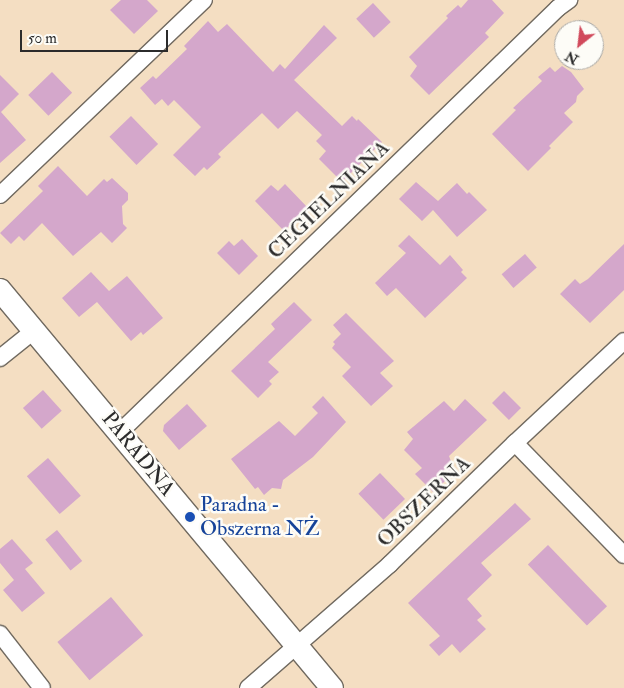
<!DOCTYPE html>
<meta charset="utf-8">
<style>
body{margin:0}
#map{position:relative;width:624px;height:688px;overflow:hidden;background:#f4dec2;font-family:"IM FELL Double Pica",serif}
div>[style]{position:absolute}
.building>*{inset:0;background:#d4a7cb;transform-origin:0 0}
.roads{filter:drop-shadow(1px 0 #716a60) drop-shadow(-1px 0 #716a60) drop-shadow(0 1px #716a60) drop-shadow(0 -1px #716a60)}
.street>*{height:16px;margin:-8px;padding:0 8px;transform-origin:8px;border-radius:8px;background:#fff}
.secondary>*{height:22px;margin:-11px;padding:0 11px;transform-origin:11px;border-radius:11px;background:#fff}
.dots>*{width:14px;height:14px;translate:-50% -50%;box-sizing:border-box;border:2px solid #fdfcf7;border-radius:50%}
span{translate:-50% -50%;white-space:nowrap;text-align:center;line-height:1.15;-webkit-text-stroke:5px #fdfcf7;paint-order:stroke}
.street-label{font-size:21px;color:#2b2b2b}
.transit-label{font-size:21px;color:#164399}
.left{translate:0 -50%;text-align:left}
.north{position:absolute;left:554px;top:20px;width:50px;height:50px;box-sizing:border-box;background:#fdfcf7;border:1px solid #a9a8a5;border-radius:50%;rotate:209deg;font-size:14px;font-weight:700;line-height:20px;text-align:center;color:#2b2b2b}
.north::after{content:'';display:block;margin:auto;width:18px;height:22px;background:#d1495b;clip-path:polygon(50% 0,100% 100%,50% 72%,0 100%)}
.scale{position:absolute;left:20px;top:30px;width:148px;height:22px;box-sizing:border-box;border:2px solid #2b2b2b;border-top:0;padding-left:6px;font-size:15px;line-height:18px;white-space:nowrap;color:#2b2b2b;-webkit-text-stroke:4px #fdfcf7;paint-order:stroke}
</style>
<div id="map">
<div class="building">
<i style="clip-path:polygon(121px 0,147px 0,158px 11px,134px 34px,110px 10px)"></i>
<i style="clip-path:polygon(468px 0,492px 0,504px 13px,485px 33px,489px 37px,429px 95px,410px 76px,417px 66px,409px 57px,448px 18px,446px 16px,458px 5px,461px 8px)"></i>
<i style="left:373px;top:3px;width:26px;height:23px;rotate:47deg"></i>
<i style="clip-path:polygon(208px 21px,218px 32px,227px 24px,273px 72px,280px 64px,285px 69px,324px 25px,337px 38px,294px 80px,342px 126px,352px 116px,357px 121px,358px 119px,382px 142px,342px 182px,319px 159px,326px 151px,316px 141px,322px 135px,297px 111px,278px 129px,262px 113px,218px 154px,221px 157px,207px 170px,204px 167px,195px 176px,173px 155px,201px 127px,174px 100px,168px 106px,162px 99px,155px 105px,140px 88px,153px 76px,156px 79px,187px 49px,184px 46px)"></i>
<i style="clip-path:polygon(562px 66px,571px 72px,584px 89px,577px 96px,576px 102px,564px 113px,573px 122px,549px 146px,551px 148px,528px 171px,492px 134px,516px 110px,513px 108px,542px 81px,538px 77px,550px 67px,555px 72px)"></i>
<i style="left:52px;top:72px;width:29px;height:33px;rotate:46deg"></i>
<i style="clip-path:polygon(0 75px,19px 94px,1px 112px,26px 140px,0 163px)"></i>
<i style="left:131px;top:116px;width:39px;height:30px;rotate:46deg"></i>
<i style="clip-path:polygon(58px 166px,87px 196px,104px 179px,107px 182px,112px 178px,128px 193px,128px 200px,122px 206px,123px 224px,127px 228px,112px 243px,101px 232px,73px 256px,42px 223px,24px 241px,19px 236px,11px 244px,0 233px,43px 191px,38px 186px)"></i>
<i style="clip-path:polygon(416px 182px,438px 201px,457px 183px,467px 194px,469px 192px,487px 210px,457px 237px,433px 210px,422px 221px,399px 199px)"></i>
<i style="clip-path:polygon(285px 184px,308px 208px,284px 231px,255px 201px,271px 185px,278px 191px)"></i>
<i style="clip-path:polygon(409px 235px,440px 265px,450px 255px,463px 270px,461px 272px,467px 278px,425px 318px,396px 288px,387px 296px,375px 283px,406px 253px,398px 246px)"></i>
<i style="clip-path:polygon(242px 239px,258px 256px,239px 275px,217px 253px,229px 241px,234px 246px)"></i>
<i style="clip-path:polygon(624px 244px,624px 290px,590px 323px,560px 294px,575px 279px,580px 284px,588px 279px)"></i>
<i style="left:525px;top:254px;width:18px;height:31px;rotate:49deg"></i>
<i style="clip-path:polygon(91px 272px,109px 291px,127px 276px,163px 318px,143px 335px,141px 332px,131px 341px,97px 302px,79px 317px,62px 298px)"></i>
<i style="clip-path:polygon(294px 302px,312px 320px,268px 362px,279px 372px,269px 381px,272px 384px,258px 398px,231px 371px,275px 329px,271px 324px)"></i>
<i style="clip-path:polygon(346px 313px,394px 361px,380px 373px,393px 386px,371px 406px,342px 376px,351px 367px,332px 348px,335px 344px,333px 342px,341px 334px,333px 325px)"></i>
<i style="left:43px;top:390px;width:28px;height:27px;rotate:48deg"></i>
<i style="left:504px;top:391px;width:24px;height:17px;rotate:45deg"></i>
<i style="clip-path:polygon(323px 396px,346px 422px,313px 457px,283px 480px,281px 489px,272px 488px,264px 495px,258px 487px,255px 489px,231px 459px,279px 421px,295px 436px,318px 413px,312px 407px)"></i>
<i style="clip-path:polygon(465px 399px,487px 420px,449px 456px,455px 472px,433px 492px,415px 474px,422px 468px,404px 450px,413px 439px,407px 432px,444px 401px,454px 411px)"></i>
<i style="clip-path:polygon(187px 404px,207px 426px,179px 450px,163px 431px,164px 425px)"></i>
<i style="left:48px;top:458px;width:50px;height:28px;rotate:49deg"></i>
<i style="left:380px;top:473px;width:36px;height:30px;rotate:46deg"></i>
<i style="clip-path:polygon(515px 503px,531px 519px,481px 563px,492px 575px,467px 599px,482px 616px,477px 620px,486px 629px,460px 653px,452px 644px,439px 656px,429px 645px,440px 636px,408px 603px)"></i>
<i style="left:57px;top:530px;width:40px;height:15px;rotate:51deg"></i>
<i style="clip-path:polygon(12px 539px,33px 563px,25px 569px,45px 593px,22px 612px,3px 590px,14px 580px,0 563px,0 549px)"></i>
<i style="left:548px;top:545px;width:85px;height:28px;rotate:46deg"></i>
<i style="left:111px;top:597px;width:50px;height:70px;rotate:50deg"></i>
</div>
<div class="roads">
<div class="street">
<i style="left:0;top:195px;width:282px;rotate:-43.7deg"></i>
<i style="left:0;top:358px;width:45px;rotate:-38.7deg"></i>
<i style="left:120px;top:432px;width:610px;rotate:-44.07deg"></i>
<i style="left:558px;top:8px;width:14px;rotate:-36deg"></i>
<i style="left:515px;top:443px;width:156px;rotate:45.8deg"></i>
<i style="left:0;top:634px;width:68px;rotate:52.1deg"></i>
<i style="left:248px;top:688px;width:189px;rotate:-41.1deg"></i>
<i style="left:390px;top:564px;width:174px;rotate:-44.1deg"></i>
<i style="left:515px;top:443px;width:149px;rotate:-43.1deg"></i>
</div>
<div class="secondary">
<i style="left:0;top:290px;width:518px;rotate:50.17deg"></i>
</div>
</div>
<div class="dots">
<i style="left:190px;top:517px;background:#1a4fb4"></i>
</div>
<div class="street-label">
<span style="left:329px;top:200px;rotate:-44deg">CEGIELNIANA</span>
<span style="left:138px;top:454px;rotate:51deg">PARADNA</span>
<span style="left:424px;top:502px;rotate:-44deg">OBSZERNA</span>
</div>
<div class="transit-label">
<span class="left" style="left:200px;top:517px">Paradna -<br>Obszerna NŻ</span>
</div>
<div class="north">N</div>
<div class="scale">50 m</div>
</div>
